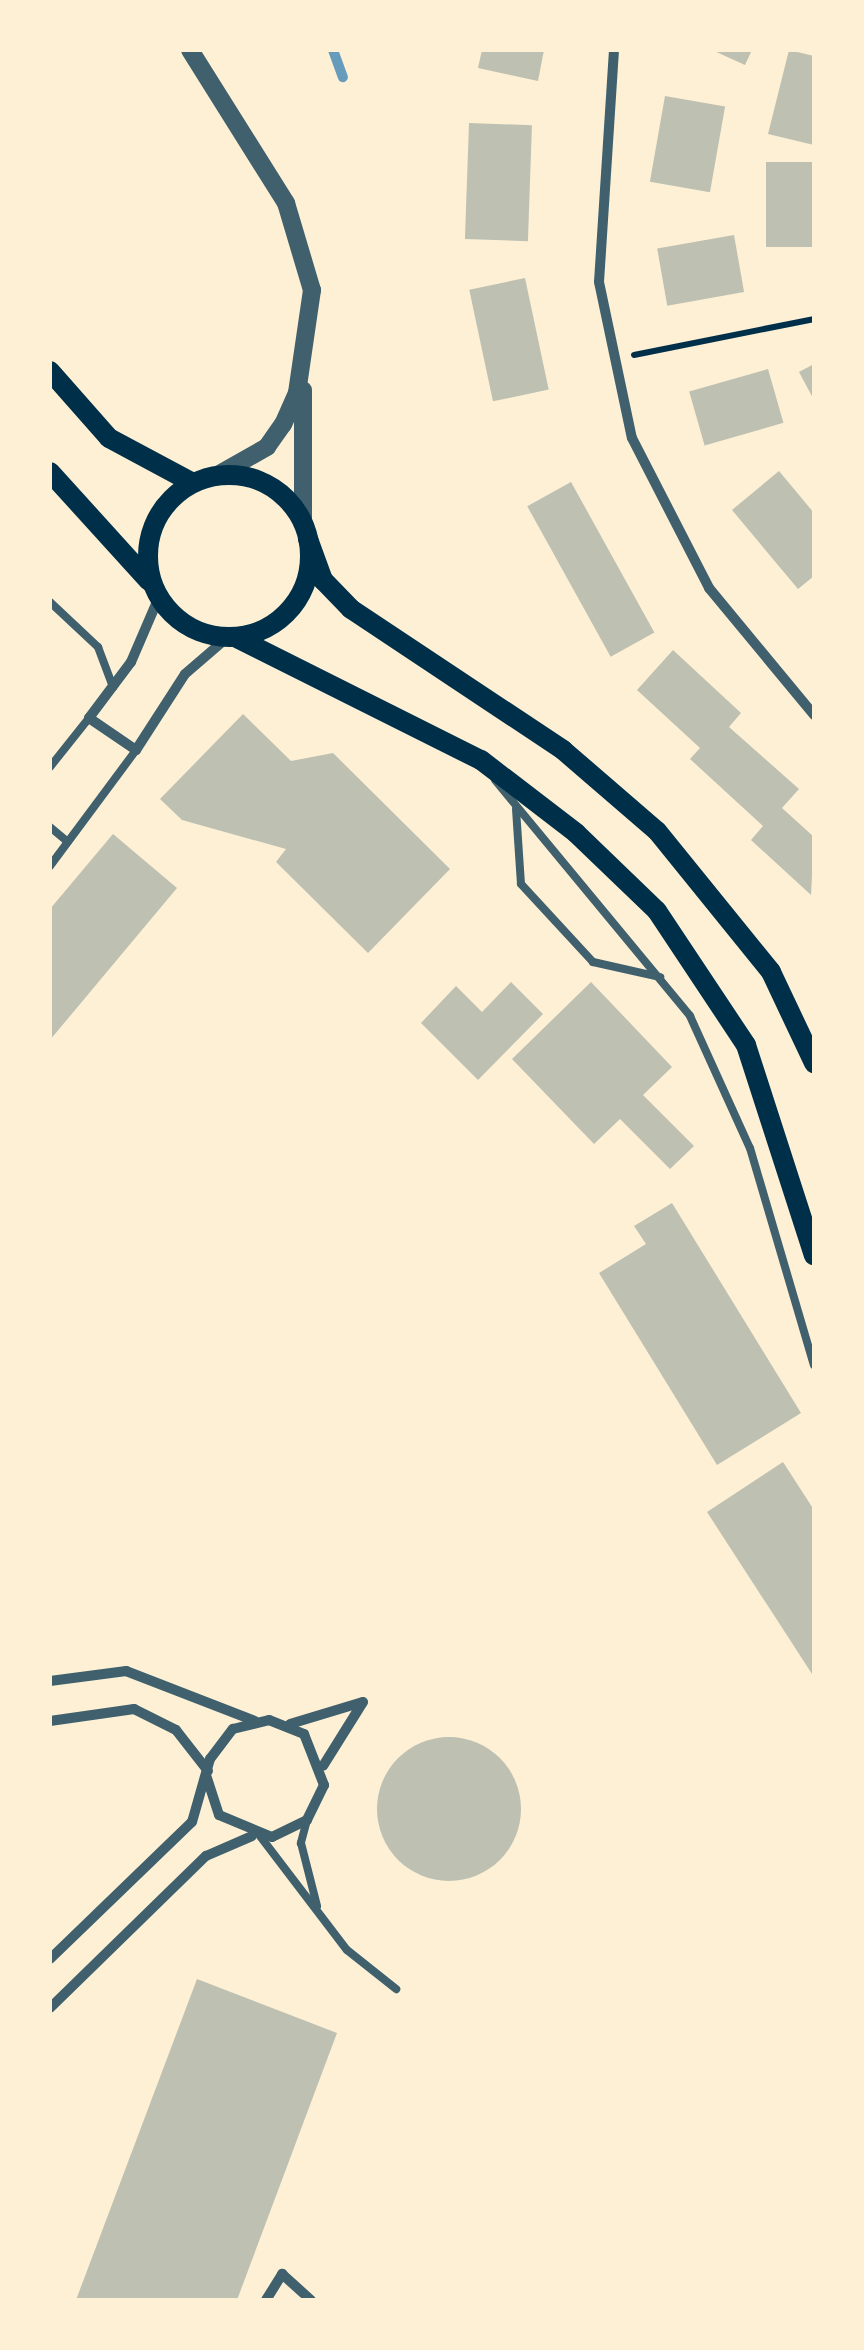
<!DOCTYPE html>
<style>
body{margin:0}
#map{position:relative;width:864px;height:2350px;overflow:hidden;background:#fdf0d5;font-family:"Archivo Narrow",sans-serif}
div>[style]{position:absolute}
.stream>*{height:10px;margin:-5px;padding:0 5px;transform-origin:5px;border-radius:5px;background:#669bbc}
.building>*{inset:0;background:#bec0b2;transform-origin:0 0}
.round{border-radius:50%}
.path>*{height:6px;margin:-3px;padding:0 3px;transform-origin:3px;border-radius:3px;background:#003049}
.service>*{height:8px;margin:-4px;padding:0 4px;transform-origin:4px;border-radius:4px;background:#3f606c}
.minor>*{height:10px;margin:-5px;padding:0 5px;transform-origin:5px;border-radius:5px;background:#3f606c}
.tertiary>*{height:18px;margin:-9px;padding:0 9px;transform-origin:9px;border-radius:9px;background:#3f606c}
.secondary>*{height:20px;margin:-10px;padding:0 10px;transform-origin:10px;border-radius:10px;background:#003049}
.secondary>.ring{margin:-10px;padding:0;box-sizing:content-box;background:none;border:20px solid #003049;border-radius:50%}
span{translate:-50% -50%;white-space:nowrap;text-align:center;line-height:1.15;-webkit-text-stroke:8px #fdf0d5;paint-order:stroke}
.frame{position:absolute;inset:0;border:52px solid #fdf0d5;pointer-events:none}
</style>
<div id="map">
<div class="stream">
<i style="left:333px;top:50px;width:29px;rotate:70deg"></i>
</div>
<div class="building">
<i style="clip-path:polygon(482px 50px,544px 50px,538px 81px,478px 68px)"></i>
<i style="clip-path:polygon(712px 50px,752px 50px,745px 65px)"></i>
<i style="clip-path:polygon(789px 50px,814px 56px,814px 145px,768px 134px)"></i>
<i style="left:665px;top:96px;width:61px;height:87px;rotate:10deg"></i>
<i style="left:469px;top:123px;width:63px;height:116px;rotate:2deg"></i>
<i style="left:814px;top:162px;width:85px;height:48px;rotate:90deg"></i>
<i style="left:734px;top:235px;width:58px;height:78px;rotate:80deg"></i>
<i style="left:525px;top:278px;width:114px;height:57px;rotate:78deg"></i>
<i style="clip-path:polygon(814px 364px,814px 400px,799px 372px)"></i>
<i style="left:768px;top:369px;width:56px;height:82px;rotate:74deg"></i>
<i style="clip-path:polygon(779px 471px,814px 513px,814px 576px,798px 589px,732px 510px)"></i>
<i style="left:571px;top:482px;width:172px;height:50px;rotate:61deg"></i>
<i style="clip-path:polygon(673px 650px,741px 713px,729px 727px,799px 789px,782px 808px,814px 837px,811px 895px,751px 840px,763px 826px,690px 759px,700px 748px,637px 690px)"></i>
<i style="clip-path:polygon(243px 714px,291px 761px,333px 753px,450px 869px,368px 953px,276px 862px,286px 849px,182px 820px,160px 799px)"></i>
<i style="clip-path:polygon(113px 834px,177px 888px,50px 1040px,50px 909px)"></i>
<i style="clip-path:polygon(511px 982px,543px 1014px,478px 1080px,421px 1023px,456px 986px,482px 1012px)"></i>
<i style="clip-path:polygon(591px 982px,672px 1067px,643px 1095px,694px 1146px,670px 1169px,620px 1119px,594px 1144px,512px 1059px)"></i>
<i style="clip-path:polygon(672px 1203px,801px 1413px,717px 1465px,599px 1273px,646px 1244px,634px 1226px)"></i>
<i style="clip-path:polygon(783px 1462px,814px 1510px,814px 1677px,707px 1512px)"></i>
<i class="round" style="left:377px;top:1737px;width:144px;height:144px"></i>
<i style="clip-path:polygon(197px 1979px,337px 2033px,237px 2300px,76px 2300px)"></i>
</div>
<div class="path">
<i style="left:634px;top:355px;width:184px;rotate:-11.3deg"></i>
</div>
<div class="service">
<i style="left:50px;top:602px;width:66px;rotate:43.2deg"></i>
<i style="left:98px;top:647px;width:43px;rotate:69.4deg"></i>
<i style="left:50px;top:767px;width:63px;rotate:-51.5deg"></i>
<i style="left:495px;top:780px;width:306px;rotate:50.4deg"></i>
<i style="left:690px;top:1016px;width:145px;rotate:65.6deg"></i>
<i style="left:750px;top:1148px;width:226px;rotate:73.6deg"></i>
<i style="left:516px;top:809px;width:75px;rotate:86.2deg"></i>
<i style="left:521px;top:884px;width:106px;rotate:47.3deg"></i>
<i style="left:593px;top:962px;width:69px;rotate:12.6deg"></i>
<i style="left:50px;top:827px;width:23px;rotate:40deg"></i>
<i style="left:50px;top:866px;width:144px;rotate:-53.4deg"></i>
<i style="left:307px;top:1820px;width:24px;rotate:105deg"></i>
<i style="left:301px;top:1843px;width:65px;rotate:75.7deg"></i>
<i style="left:260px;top:1836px;width:143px;rotate:52.7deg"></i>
<i style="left:347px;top:1950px;width:63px;rotate:38.5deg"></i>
</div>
<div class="minor">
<i style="left:614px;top:50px;width:232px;rotate:93.7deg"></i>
<i style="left:599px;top:282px;width:159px;rotate:78.1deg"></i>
<i style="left:632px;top:438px;width:169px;rotate:62.8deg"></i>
<i style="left:709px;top:588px;width:165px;rotate:50.4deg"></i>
<i style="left:159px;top:597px;width:71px;rotate:113.3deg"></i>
<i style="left:131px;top:662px;width:70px;rotate:126.9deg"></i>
<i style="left:89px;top:718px;width:57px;rotate:34.2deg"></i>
<i style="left:136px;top:750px;width:90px;rotate:-57.2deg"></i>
<i style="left:185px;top:674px;width:57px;rotate:-40.7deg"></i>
<i style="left:50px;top:1681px;width:77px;rotate:-7.5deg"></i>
<i style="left:126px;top:1671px;width:138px;rotate:21.2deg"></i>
<i style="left:50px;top:1721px;width:85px;rotate:-8.1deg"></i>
<i style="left:134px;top:1709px;width:47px;rotate:26.6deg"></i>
<i style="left:176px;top:1730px;width:52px;rotate:52deg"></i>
<i style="left:290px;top:1724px;width:76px;rotate:-16.8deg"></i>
<i style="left:363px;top:1702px;width:75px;rotate:122deg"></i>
<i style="left:50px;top:1959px;width:197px;rotate:-44deg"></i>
<i style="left:192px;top:1822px;width:66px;rotate:-74.1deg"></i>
<i style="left:210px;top:1759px;width:38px;rotate:-53deg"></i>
<i style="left:233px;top:1729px;width:37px;rotate:-14deg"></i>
<i style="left:269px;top:1720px;width:38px;rotate:22deg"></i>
<i style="left:304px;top:1734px;width:55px;rotate:68.6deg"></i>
<i style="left:324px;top:1785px;width:39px;rotate:116deg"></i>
<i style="left:307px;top:1820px;width:39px;rotate:154deg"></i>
<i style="left:272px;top:1837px;width:57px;rotate:-157.5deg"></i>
<i style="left:219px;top:1815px;width:40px;rotate:-108deg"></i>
<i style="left:50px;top:2008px;width:218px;rotate:-44.3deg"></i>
<i style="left:206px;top:1856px;width:50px;rotate:-23.5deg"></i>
<i style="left:266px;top:2300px;width:31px;rotate:-58deg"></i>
<i style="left:282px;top:2274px;width:39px;rotate:42deg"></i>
</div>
<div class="tertiary">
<i style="left:190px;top:50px;width:181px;rotate:57.9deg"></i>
<i style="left:286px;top:203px;width:91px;rotate:73.4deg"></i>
<i style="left:312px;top:290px;width:104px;rotate:98.3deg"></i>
<i style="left:297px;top:393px;width:34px;rotate:114deg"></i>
<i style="left:283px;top:424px;width:28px;rotate:125deg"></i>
<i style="left:267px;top:447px;width:59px;rotate:150.4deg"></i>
<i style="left:303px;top:524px;width:134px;rotate:-90deg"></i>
</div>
<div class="secondary">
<i style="left:50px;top:371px;width:89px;rotate:48.6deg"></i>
<i style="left:109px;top:438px;width:95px;rotate:28.2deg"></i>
<i style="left:50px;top:472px;width:147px;rotate:47.8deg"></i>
<i class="ring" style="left:148px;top:475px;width:142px;height:142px"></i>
<i style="left:308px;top:539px;width:44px;rotate:69.9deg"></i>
<i style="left:323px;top:580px;width:40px;rotate:46deg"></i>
<i style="left:351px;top:609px;width:255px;rotate:33.6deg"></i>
<i style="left:563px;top:750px;width:124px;rotate:40.8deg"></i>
<i style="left:657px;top:831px;width:181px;rotate:51deg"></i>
<i style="left:771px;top:972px;width:101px;rotate:64.7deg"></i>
<i style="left:235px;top:637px;width:275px;rotate:26.6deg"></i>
<i style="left:481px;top:760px;width:120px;rotate:37.5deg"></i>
<i style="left:576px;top:833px;width:112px;rotate:43.9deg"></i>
<i style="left:657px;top:911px;width:161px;rotate:56.4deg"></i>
<i style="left:746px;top:1045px;width:221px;rotate:72.1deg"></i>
</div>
<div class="frame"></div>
</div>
